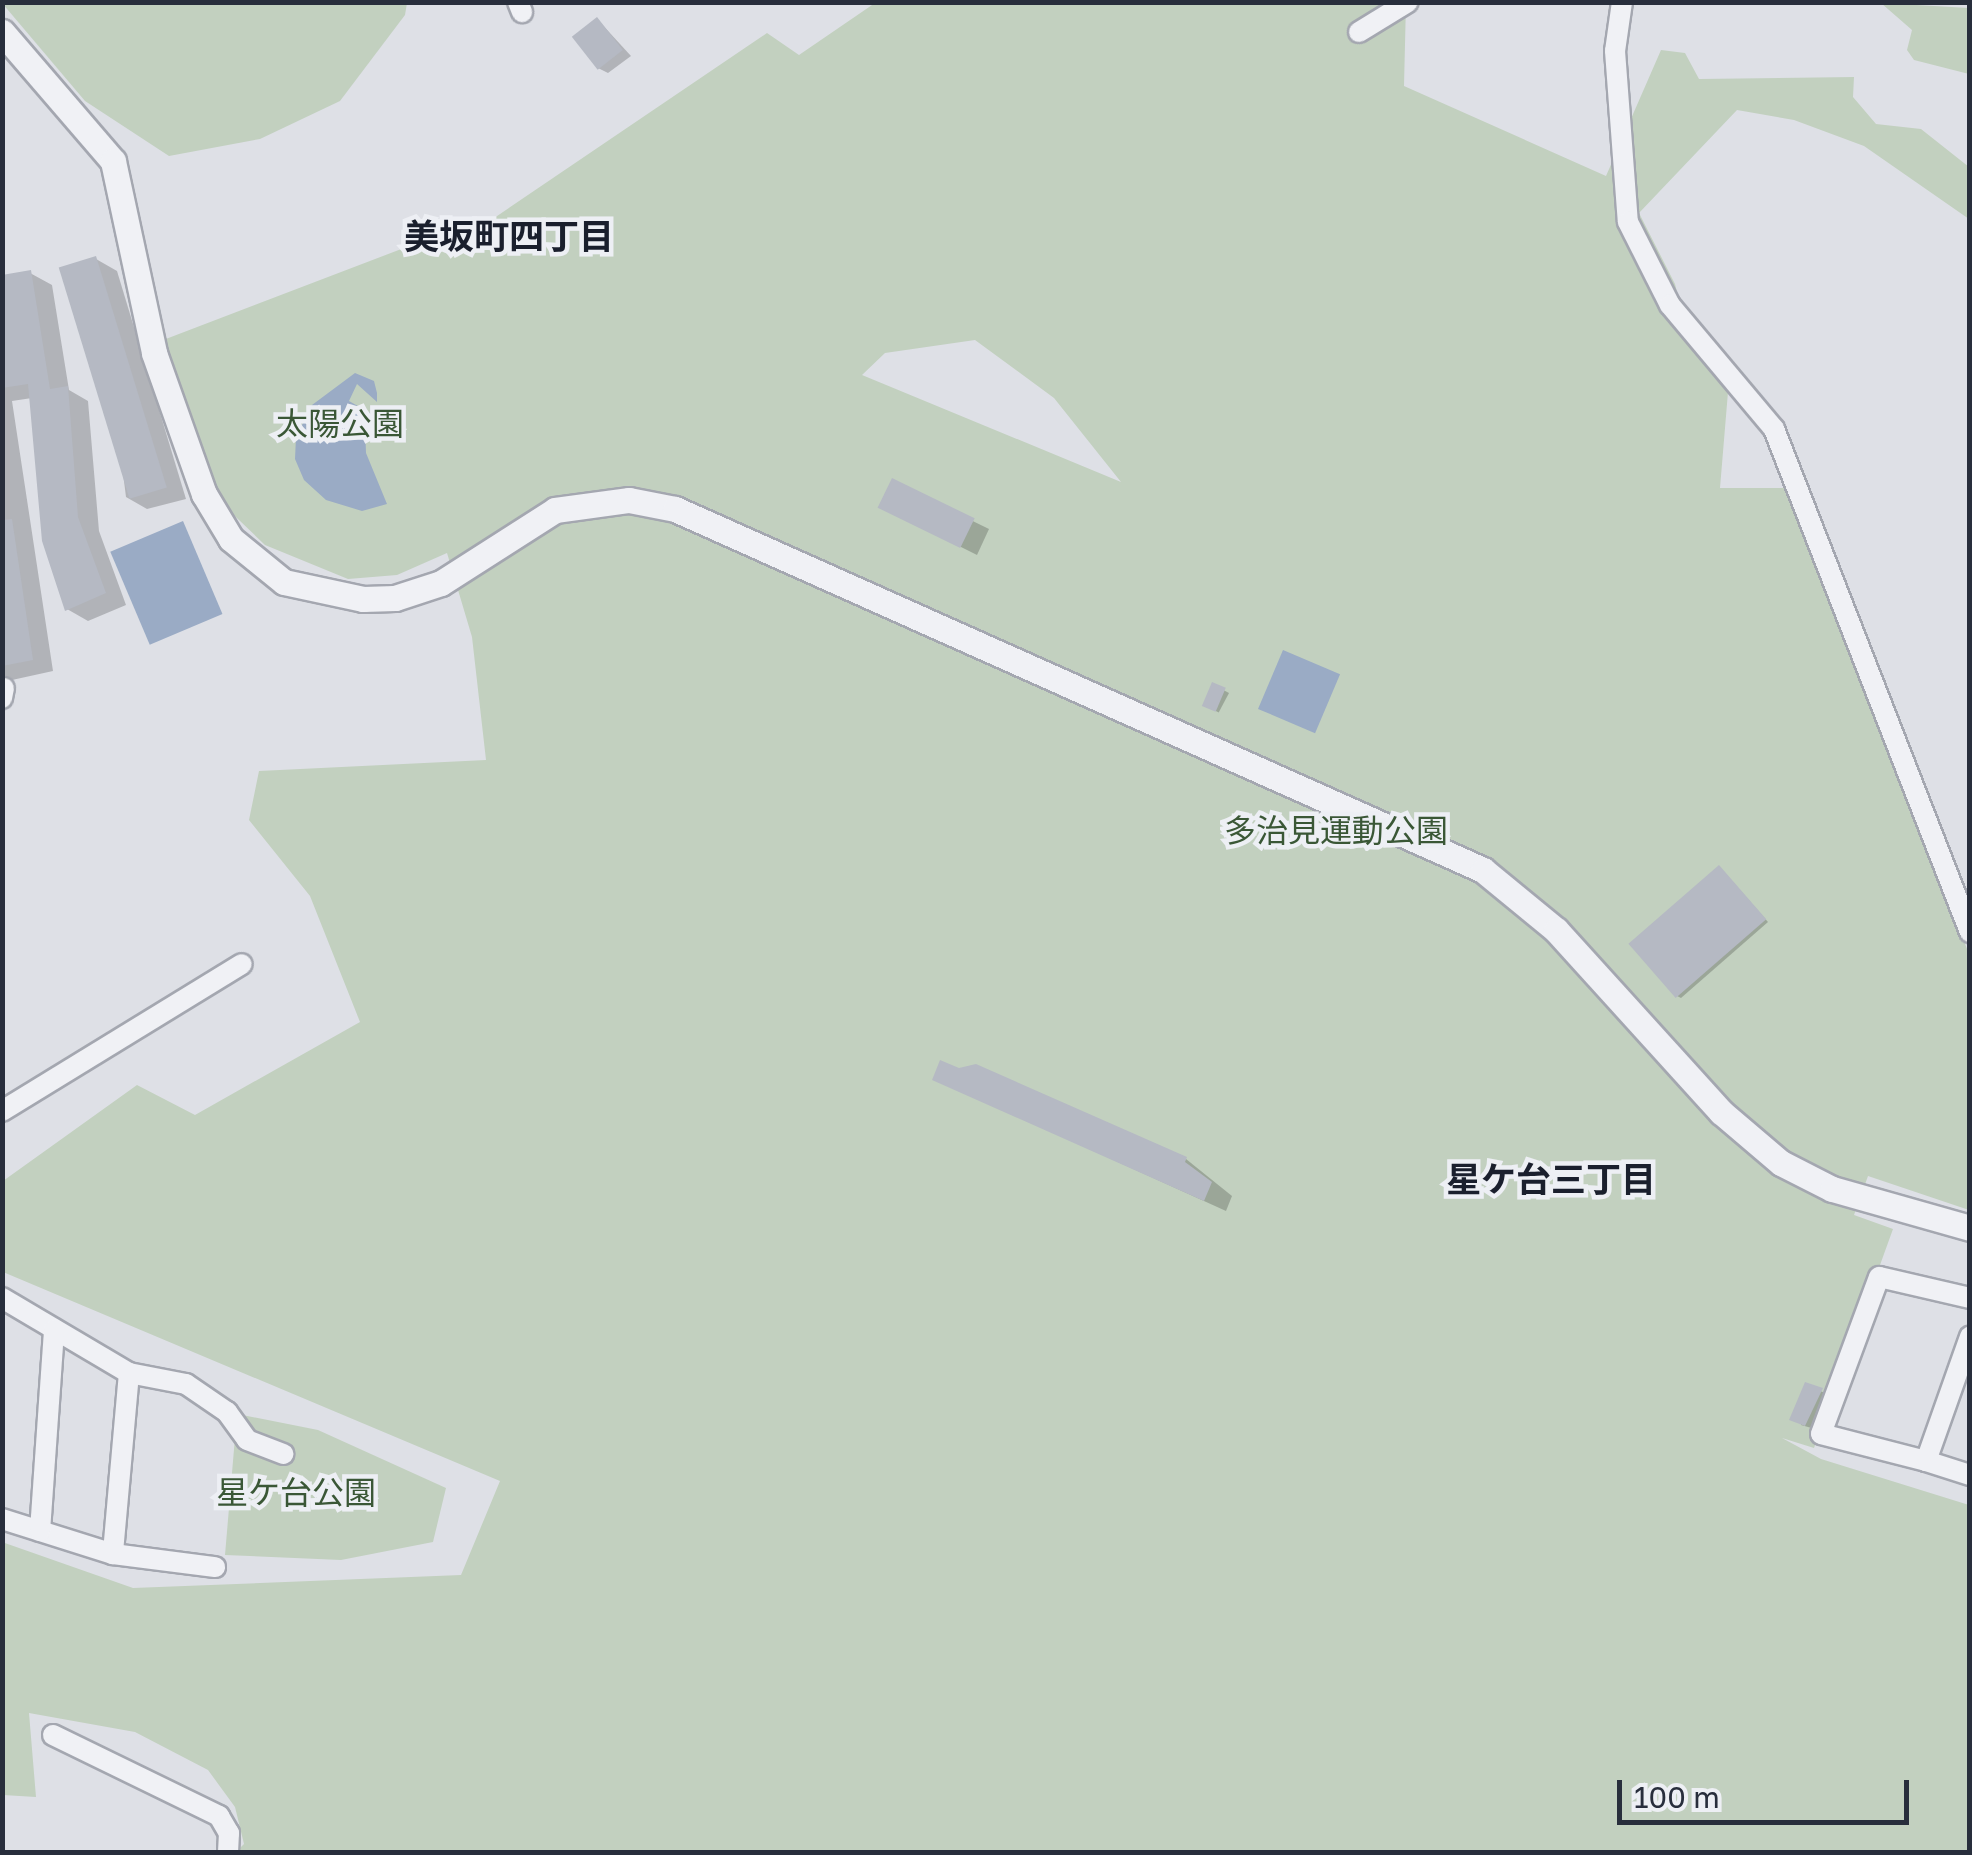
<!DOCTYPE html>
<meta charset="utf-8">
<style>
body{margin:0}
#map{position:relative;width:1972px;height:1855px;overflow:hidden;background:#dee0e6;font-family:"Golos Text","Noto Sans JP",sans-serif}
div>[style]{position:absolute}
.green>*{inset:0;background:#c2d0bf}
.water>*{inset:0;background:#9aabc5;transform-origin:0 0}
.shadow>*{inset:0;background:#0003;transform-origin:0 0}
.building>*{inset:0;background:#b5b9c3;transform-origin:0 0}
.roads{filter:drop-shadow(2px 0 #a4a7b0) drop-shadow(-2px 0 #a4a7b0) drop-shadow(0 2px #a4a7b0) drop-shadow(0 -2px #a4a7b0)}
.minor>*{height:20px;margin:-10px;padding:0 10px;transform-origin:10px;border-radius:10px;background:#f0f1f5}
.tertiary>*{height:25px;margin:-12.5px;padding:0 12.5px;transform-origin:12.5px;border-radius:12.5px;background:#f0f1f5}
span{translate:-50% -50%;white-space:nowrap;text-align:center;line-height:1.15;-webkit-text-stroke:9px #edeff4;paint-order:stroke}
.park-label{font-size:32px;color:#3a5736}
.neighbourhood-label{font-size:35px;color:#1a1f2d;font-weight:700}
.frame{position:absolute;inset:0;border:5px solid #282e3c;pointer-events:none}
.scale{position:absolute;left:1617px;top:1780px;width:292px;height:45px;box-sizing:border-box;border:5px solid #282e3c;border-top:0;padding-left:12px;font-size:30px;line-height:35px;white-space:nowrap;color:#282e3c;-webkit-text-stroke:8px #edeff4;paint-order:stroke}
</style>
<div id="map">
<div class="green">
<i style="clip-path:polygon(2px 3px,3px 2px,407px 3px,405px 15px,340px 101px,260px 139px,169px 156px,85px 101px)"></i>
<i style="clip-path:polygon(evenodd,875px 3px,1406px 3px,1404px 86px,1606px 176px,1661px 50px,1685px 53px,1699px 79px,1854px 77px,1853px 97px,1876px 124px,1921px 129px,1969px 167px,1969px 219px,1864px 146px,1794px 120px,1737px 110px,1639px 213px,1675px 284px,1687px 332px,1729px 380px,1720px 488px,1787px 488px,1969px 954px,1969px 1210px,1868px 1176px,1854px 1215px,1893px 1229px,1814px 1448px,1782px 1438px,1821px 1459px,1969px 1505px,1969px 1852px,236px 1852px,244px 1844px,235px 1807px,208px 1770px,135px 1732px,29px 1713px,36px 1797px,3px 1795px,2px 1542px,133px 1588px,461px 1575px,500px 1481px,3px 1272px,3px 1181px,137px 1085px,195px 1115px,360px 1022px,310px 896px,249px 820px,259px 771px,486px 760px,472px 637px,447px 553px,397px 575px,348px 579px,265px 545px,216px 498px,158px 342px,417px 243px,447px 243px,472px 233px,767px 33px,799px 55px,875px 3px,975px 340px,1054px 398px,1121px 482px,862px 375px,885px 353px,975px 340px)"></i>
<i style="clip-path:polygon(1881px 3px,1969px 8px,1969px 74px,1914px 60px,1907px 50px,1912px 30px)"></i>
<i style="clip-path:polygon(237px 1414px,318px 1430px,446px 1488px,433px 1542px,341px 1560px,225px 1555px)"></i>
</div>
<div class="water">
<i style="clip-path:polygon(355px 373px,374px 381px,377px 393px,377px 402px,357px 384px,349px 401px,377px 417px,365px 425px,366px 453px,387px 504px,362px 511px,326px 500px,304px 480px,295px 459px,296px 437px,312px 405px)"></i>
<i style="left:183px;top:521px;width:101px;height:79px;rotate:67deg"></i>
<i style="left:1283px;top:650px;width:62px;height:64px;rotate:23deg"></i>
</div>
<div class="shadow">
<i style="clip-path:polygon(598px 20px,631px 56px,608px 73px,598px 68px)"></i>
<i style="clip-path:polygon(96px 259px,117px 271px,186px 499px,147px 509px,126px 497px)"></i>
<i style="clip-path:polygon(30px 273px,52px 285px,69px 390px,88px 401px,99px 531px,126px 605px,88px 621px,67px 609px,32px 398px,12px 401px,53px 671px,12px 680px,2px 675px,2px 277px)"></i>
<i style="clip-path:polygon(893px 482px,989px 529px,977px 555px,897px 515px)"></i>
<i style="left:1214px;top:685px;width:17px;height:22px;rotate:28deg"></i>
<i style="clip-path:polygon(1723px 871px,1768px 922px,1681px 998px,1677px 996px)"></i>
<i style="clip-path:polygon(935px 1079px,1186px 1159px,1232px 1196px,1226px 1211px)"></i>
<i style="clip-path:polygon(1806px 1385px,1832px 1396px,1815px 1429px,1801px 1425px)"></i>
</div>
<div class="building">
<i style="left:597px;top:17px;width:42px;height:32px;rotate:52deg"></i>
<i style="left:96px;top:256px;width:242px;height:39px;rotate:73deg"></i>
<i style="clip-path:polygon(31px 270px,50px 389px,68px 386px,78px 517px,106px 593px,65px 611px,42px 541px,28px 384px,2px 388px,2px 275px)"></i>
<i style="left:892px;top:478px;width:92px;height:33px;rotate:26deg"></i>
<i style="clip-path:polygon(12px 519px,33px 660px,2px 666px,2px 520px)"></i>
<i style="left:1212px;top:682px;width:15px;height:26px;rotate:23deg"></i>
<i style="left:1719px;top:865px;width:72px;height:120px;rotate:49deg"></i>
<i style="clip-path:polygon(940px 1060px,959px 1068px,976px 1064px,1187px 1157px,1185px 1162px,1212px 1182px,1204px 1201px,932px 1080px)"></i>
<i style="clip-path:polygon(1805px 1382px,1823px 1388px,1805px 1426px,1789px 1420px)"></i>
</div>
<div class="roads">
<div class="minor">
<i style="left:518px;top:2px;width:11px;rotate:68deg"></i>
<i style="left:1622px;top:2px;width:49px;rotate:98.1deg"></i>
<i style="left:1615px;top:51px;width:171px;rotate:85.7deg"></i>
<i style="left:1628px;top:222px;width:93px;rotate:63.2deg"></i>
<i style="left:1670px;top:305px;width:162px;rotate:50deg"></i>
<i style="left:1774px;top:429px;width:540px;rotate:68.71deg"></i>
<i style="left:1359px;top:32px;width:57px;rotate:-31.5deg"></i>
<i style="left:2px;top:698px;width:10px;rotate:-79deg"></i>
<i style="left:2px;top:1111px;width:281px;rotate:-31.5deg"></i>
<i style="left:2px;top:1298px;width:147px;rotate:30.6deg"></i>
<i style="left:129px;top:1373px;width:182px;rotate:95.1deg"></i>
<i style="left:1970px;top:1298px;width:93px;rotate:-167deg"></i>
<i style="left:1879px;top:1277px;width:167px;rotate:110.3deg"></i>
<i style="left:1821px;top:1434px;width:108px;rotate:14.4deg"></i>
<i style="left:1926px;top:1461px;width:132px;rotate:-70.5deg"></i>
<i style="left:129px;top:1373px;width:58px;rotate:10.9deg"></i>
<i style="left:186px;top:1384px;width:50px;rotate:34.3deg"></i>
<i style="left:227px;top:1412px;width:34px;rotate:54deg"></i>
<i style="left:247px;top:1440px;width:39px;rotate:21deg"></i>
<i style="left:1926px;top:1461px;width:46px;rotate:17.7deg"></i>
<i style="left:2px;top:1519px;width:116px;rotate:17.5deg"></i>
<i style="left:113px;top:1554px;width:103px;rotate:7.3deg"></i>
<i style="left:40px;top:1531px;width:202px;rotate:-86deg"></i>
<i style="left:53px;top:1735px;width:185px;rotate:26deg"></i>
<i style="left:219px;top:1816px;width:20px;rotate:60deg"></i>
<i style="left:229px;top:1833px;width:19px;rotate:93deg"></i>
</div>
<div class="tertiary">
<i style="left:2px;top:32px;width:170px;rotate:49.3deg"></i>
<i style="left:113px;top:161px;width:196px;rotate:77.9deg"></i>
<i style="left:154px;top:353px;width:150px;rotate:70.5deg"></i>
<i style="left:204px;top:494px;width:52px;rotate:59deg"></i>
<i style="left:231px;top:539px;width:68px;rotate:39.1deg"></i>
<i style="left:284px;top:582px;width:81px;rotate:12.1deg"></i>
<i style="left:363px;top:599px;width:32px;rotate:-2deg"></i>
<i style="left:395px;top:598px;width:48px;rotate:-18.1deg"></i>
<i style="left:441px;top:583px;width:135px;rotate:-32.6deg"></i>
<i style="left:555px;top:510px;width:75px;rotate:-7.7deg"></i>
<i style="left:629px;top:500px;width:47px;rotate:11.1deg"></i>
<i style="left:675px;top:509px;width:885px;rotate:24.07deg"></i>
<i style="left:1483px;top:870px;width:94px;rotate:39.4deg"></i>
<i style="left:1556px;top:930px;width:246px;rotate:47.8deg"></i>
<i style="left:1721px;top:1112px;width:79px;rotate:40.4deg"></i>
<i style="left:1781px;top:1163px;width:57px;rotate:27deg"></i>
<i style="left:1832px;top:1189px;width:143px;rotate:15.8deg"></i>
</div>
</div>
<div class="park-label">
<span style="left:340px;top:423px">太陽公園</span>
<span style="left:1336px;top:830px">多治見運動公園</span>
<span style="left:296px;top:1492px">星ケ台公園</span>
</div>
<div class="neighbourhood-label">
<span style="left:509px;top:236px">美坂町四丁目</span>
<span style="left:1551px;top:1179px">星ケ台三丁目</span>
</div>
<div class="frame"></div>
<div class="scale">100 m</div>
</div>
